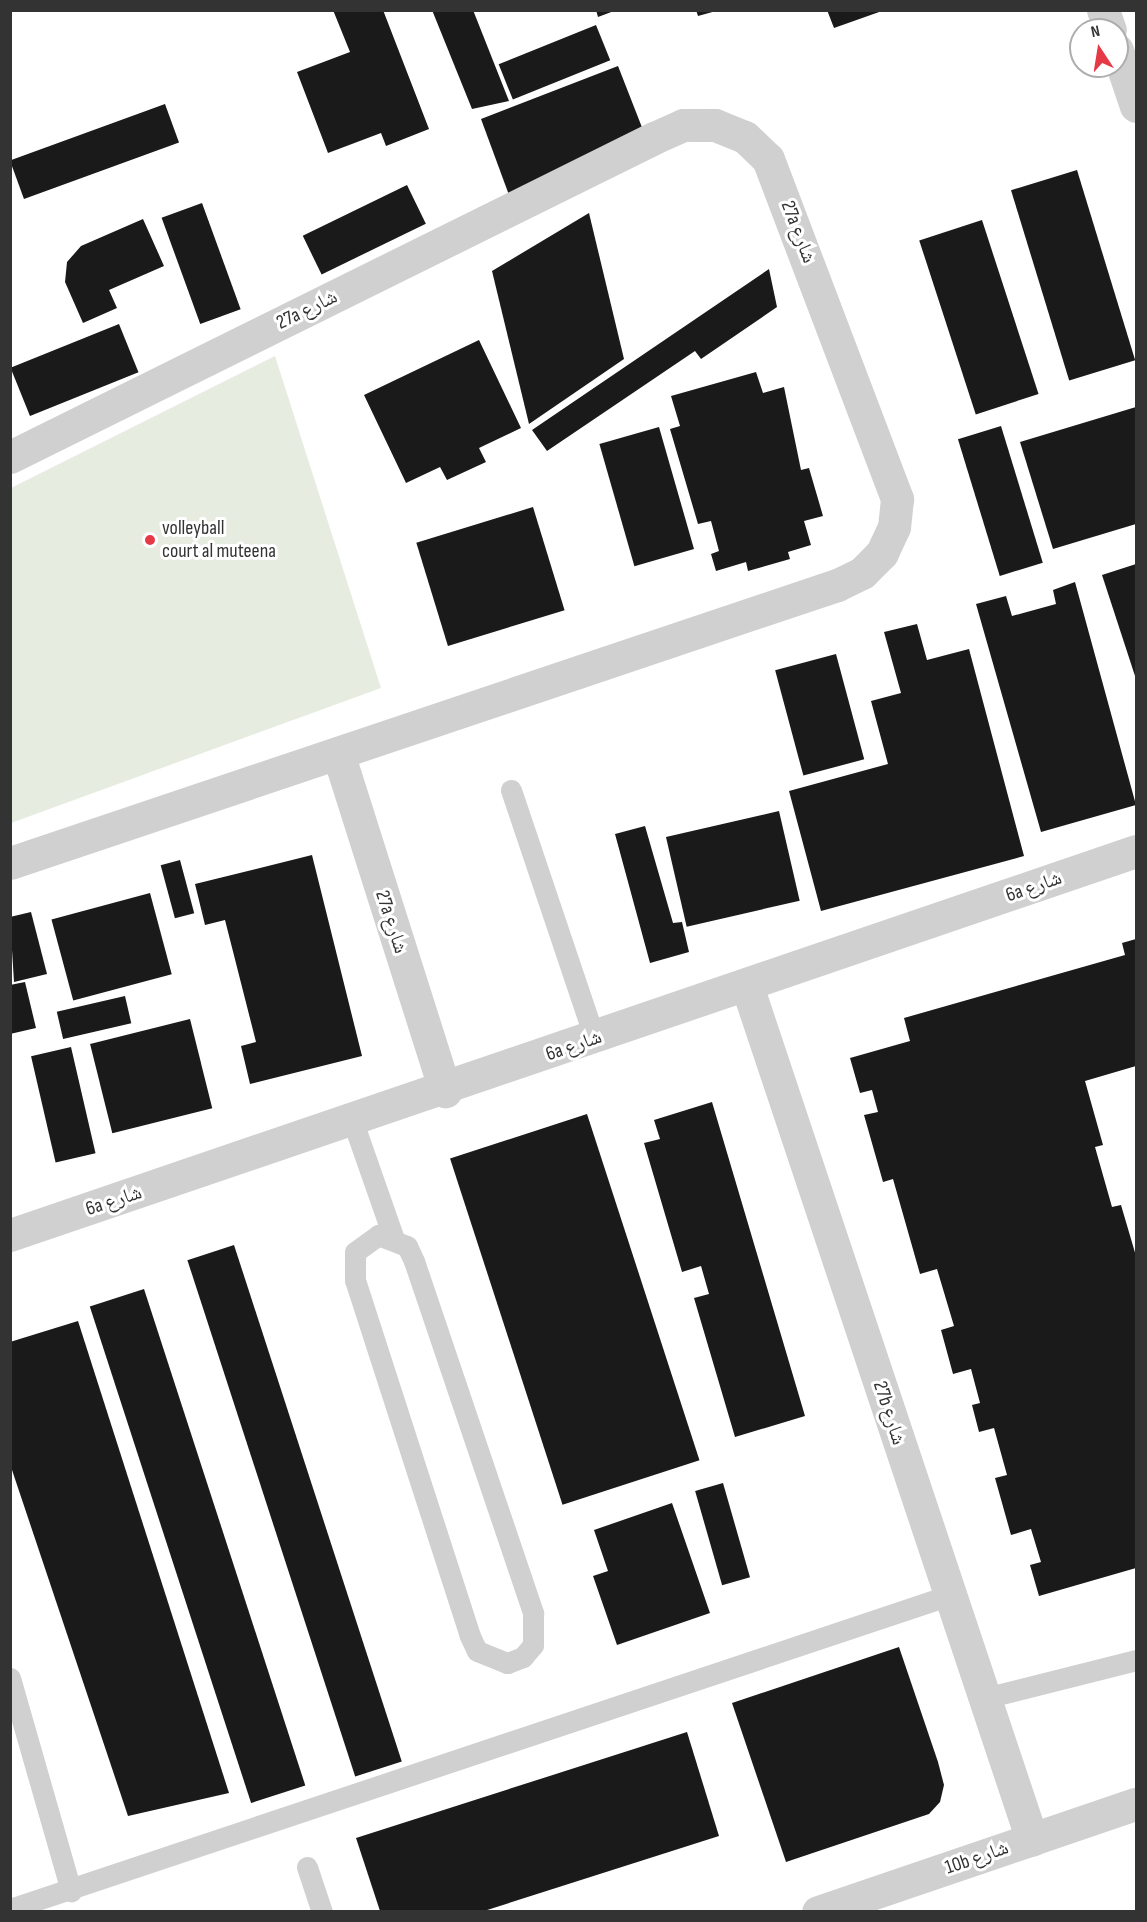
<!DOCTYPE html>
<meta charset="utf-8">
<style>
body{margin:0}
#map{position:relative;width:1147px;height:1922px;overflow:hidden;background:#fff;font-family:"Sofia Sans Condensed","Noto Naskh Arabic",sans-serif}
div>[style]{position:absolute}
.green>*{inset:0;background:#e6ecdf}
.building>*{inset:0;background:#1a1a1a;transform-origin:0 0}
.lane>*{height:21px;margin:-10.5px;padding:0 10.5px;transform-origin:10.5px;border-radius:10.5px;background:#d0d0d0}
.street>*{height:33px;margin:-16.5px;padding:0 16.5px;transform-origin:16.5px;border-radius:16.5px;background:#d0d0d0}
.dots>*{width:16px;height:16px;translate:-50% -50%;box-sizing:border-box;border:3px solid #fff;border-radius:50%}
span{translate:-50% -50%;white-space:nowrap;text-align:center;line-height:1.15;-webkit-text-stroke:6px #fff;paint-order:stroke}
.street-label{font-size:20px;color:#333}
.poi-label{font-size:20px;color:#333}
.left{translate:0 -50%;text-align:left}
.frame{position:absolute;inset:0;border:12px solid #333;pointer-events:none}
.north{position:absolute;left:1069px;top:18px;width:60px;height:60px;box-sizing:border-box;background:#fff;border:2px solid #adadad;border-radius:50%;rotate:348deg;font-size:16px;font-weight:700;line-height:24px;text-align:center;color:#333}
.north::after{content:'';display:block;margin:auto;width:21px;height:27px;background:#e63946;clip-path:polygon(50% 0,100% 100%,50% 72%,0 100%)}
</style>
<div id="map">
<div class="green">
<i style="clip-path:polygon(275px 356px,381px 688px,11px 823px,11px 488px)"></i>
</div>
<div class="building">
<i style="clip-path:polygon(333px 10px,383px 10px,429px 129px,386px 146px,381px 133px,328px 153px,297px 72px,350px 52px)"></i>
<i style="clip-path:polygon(432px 10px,473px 10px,509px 101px,472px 109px)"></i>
<i style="clip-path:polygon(596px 10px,614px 10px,614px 11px,598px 17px)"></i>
<i style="clip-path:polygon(696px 10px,716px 10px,716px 11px,698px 16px)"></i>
<i style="clip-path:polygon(827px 10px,882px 10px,882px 11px,834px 28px)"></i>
<i style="left:596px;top:25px;width:38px;height:105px;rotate:68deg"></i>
<i style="clip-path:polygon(618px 66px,643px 130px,509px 195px,481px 119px)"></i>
<i style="left:165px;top:104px;width:41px;height:165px;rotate:70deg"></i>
<i style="left:1077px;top:170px;width:199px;height:69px;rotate:73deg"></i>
<i style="left:407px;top:185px;width:43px;height:116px;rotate:64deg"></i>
<i style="left:202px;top:203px;width:113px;height:43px;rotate:70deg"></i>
<i style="clip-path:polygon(589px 213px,624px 359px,529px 424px,492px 271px)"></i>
<i style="clip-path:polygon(143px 219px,164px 266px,109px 290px,117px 308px,83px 323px,65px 282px,67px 262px,81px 246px)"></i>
<i style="left:982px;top:220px;width:183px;height:66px;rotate:72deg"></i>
<i style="clip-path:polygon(769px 269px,777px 307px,701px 359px,695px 351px,547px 451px,532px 430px)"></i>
<i style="left:119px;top:324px;width:52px;height:117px;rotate:68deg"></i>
<i style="clip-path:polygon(479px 340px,521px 428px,479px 448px,486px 462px,447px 480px,440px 467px,406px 483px,364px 395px)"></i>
<i style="clip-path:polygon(756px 372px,763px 393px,784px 387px,801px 470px,809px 468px,823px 516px,804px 521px,811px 545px,788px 552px,790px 559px,748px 571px,746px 562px,716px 571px,711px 554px,719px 551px,711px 521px,698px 524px,670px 429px,680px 426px,671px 396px)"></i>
<i style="clip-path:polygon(1136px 407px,1136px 524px,1053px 549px,1020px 442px)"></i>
<i style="left:1001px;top:426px;width:143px;height:45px;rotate:73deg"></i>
<i style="left:659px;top:427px;width:127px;height:62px;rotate:74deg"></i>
<i style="left:533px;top:507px;width:108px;height:122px;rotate:73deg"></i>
<i style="clip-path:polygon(1136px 564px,1136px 679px,1102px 575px)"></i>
<i style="clip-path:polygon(1075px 582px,1136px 805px,1041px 832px,976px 604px,1006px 596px,1012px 616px,1056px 604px,1053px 590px)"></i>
<i style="clip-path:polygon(917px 624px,927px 660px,969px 649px,1024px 856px,821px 911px,789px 791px,888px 764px,871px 701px,901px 693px,884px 632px)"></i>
<i style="left:836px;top:654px;width:109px;height:63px;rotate:75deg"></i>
<i style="left:779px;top:811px;width:92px;height:116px;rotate:77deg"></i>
<i style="clip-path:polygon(645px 826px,673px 923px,682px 922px,689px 952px,650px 963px,615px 834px)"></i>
<i style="clip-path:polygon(312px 855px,362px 1056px,250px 1084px,241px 1046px,256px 1042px,225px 920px,205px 925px,195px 884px)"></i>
<i style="left:180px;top:860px;width:55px;height:20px;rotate:75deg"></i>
<i style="left:150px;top:893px;width:84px;height:102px;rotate:75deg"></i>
<i style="clip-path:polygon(31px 912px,47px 974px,14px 982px,10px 917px)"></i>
<i style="clip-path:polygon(1136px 939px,1136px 1066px,1085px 1081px,1103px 1145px,1095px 1147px,1112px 1207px,1121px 1205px,1136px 1256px,1136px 1568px,1039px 1596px,1030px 1565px,1041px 1562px,1031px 1529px,1011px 1535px,995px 1478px,1007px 1475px,994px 1428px,979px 1432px,972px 1405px,980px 1403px,971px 1369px,953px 1374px,941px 1330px,954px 1326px,937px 1269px,920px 1274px,893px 1179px,883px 1182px,864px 1115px,878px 1112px,872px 1090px,860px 1093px,850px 1058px,910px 1041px,904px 1018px,1125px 955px,1122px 943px)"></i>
<i style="clip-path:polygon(25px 982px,36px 1028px,10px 1034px,10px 985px)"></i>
<i style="left:125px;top:996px;width:28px;height:70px;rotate:77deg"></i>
<i style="left:190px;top:1019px;width:92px;height:103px;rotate:76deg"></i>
<i style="left:71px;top:1047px;width:109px;height:41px;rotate:77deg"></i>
<i style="clip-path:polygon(712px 1102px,805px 1416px,735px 1437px,694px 1298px,709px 1294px,701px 1266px,682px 1272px,644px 1143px,660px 1139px,654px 1120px)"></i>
<i style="left:587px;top:1114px;width:364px;height:144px;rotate:72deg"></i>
<i style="left:234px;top:1245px;width:543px;height:49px;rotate:72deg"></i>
<i style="left:144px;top:1289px;width:522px;height:57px;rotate:72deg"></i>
<i style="clip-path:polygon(78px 1321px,229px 1793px,128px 1816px,10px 1464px,10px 1342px)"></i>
<i style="left:723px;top:1483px;width:98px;height:29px;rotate:74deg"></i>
<i style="clip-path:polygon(672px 1503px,710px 1613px,617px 1645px,593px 1576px,608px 1571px,594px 1530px)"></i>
<i style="clip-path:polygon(899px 1647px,938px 1762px,944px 1785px,940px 1802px,929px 1814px,786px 1862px,732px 1703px)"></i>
<i style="clip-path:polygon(687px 1732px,719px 1836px,484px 1911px,380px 1911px,356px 1838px)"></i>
</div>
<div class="lane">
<i style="left:511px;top:790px;width:263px;rotate:71.4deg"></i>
<i style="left:353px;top:1122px;width:121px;rotate:70.7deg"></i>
<i style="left:378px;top:1235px;width:31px;rotate:21deg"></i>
<i style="left:407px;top:1246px;width:17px;rotate:65deg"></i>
<i style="left:414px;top:1261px;width:372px;rotate:71.3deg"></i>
<i style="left:533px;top:1613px;width:32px;rotate:90deg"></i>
<i style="left:533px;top:1645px;width:16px;rotate:130deg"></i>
<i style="left:523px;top:1657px;width:17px;rotate:159deg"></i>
<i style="left:507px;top:1663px;width:32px;rotate:-158deg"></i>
<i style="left:477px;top:1651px;width:17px;rotate:-115deg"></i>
<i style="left:470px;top:1636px;width:374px;rotate:-107.9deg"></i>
<i style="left:355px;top:1280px;width:28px;rotate:-90deg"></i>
<i style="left:355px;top:1252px;width:29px;rotate:-36deg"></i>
<i style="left:10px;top:1678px;width:222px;rotate:74deg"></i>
<i style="left:985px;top:1698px;width:156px;rotate:-14.1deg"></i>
<i style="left:307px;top:1867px;width:47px;rotate:71.6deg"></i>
<i style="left:10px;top:1909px;width:991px;rotate:-18.47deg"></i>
</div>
<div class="street">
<i style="left:1103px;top:10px;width:21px;rotate:71deg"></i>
<i style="left:1117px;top:50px;width:59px;rotate:71.3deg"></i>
<i style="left:10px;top:457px;width:719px;rotate:-26.35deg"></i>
<i style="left:654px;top:138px;width:32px;rotate:-24deg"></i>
<i style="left:683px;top:125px;width:32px"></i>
<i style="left:715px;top:125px;width:32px;rotate:22deg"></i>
<i style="left:745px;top:137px;width:32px;rotate:44deg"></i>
<i style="left:768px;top:159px;width:364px;rotate:69.2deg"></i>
<i style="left:897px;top:499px;width:28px;rotate:96deg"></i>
<i style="left:894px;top:527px;width:29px;rotate:115deg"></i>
<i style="left:882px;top:553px;width:28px;rotate:135deg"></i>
<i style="left:862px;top:573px;width:28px;rotate:154deg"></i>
<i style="left:837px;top:585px;width:872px;rotate:161.42deg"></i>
<i style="left:338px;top:753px;width:355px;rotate:72.4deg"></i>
<i style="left:747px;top:986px;width:900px;rotate:71.54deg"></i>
<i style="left:10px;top:1235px;width:1190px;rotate:-18.83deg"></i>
<i style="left:818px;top:1912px;width:336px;rotate:-18.8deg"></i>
</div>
<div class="dots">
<i style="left:150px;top:540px;background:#e63946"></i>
</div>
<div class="street-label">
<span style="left:798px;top:232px;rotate:69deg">27a شارع</span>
<span style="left:307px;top:310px;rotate:-26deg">27a شارع</span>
<span style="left:1034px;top:887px;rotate:-19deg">6a شارع</span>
<span style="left:391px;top:922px;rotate:72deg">27a شارع</span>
<span style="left:574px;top:1046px;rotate:-19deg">6a شارع</span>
<span style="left:114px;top:1201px;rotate:-18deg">6a شارع</span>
<span style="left:889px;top:1413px;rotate:72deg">27b شارع</span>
<span style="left:977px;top:1858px;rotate:-19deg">10b شارع</span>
</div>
<div class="poi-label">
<span class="left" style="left:162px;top:540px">volleyball<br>court al muteena</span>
</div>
<div class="frame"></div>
<div class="north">N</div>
</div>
